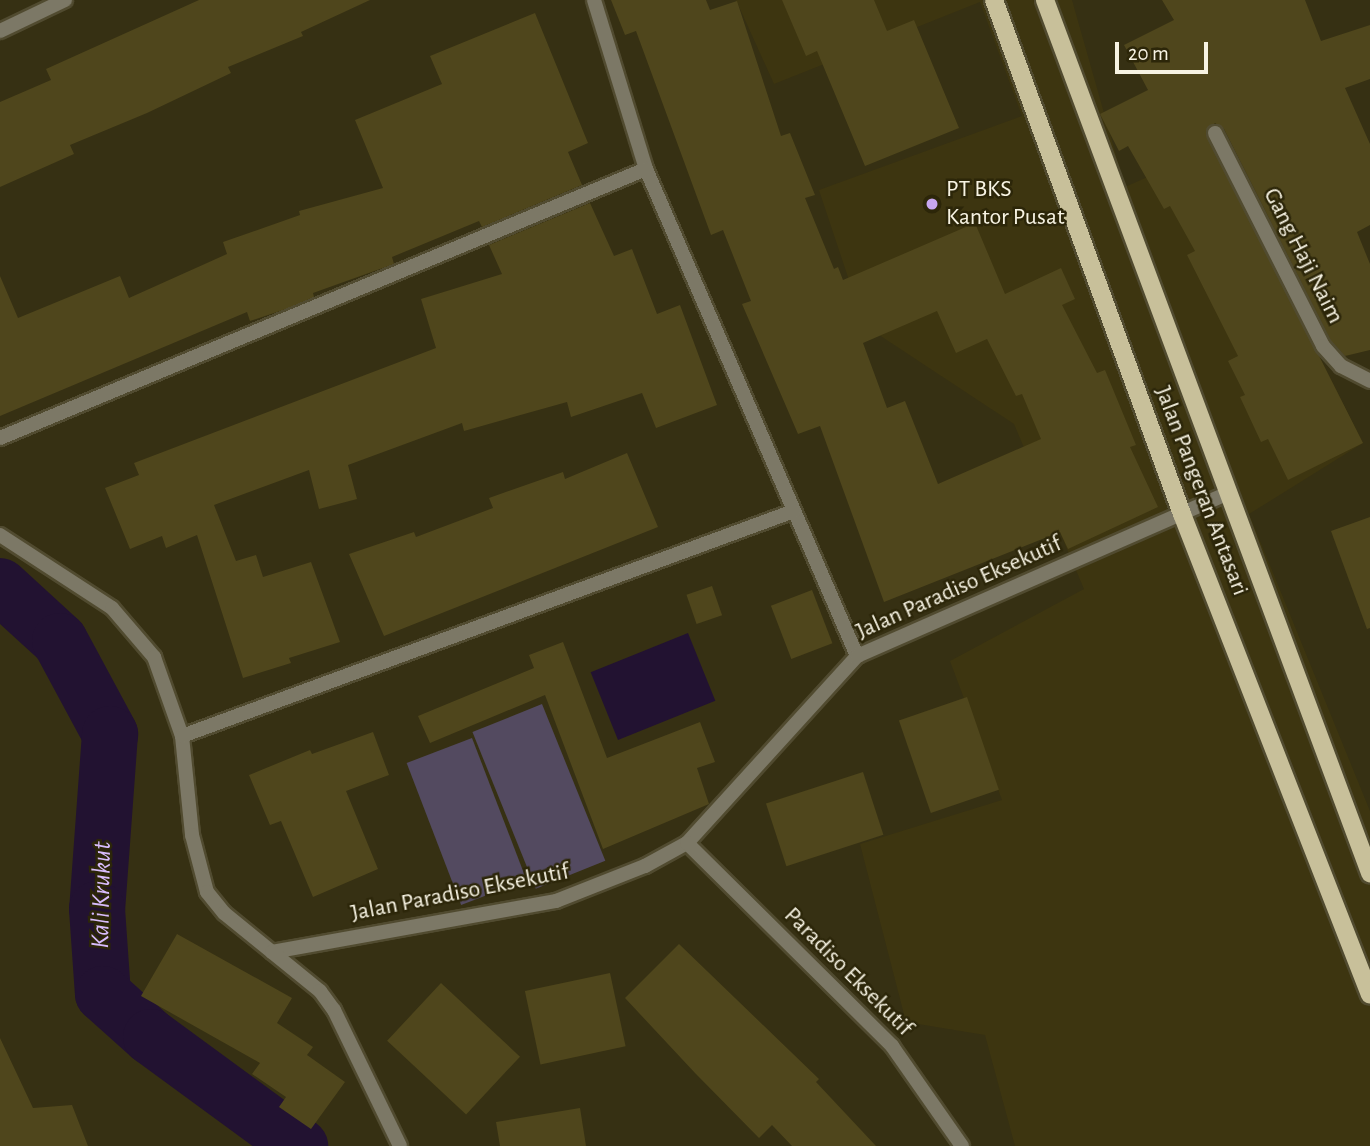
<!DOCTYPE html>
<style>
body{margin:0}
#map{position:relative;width:1370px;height:1146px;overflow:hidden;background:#363013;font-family:"Alegreya Sans",sans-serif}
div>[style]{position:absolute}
.built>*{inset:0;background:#3d3510}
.green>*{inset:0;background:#534a60;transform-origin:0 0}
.water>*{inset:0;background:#221231;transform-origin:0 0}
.river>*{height:56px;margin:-28px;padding:0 28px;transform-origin:28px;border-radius:28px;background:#221231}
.building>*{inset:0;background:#4f461c;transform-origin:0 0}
.roads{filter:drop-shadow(2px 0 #514b30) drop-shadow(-2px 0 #514b30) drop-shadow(0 2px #514b30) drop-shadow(0 -2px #514b30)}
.street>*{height:14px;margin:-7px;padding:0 7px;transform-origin:7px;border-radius:7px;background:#7c7866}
.primary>*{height:18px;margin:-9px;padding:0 9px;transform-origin:9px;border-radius:9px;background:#c8c09a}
.dots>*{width:19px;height:19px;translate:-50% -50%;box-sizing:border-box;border:4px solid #2c2609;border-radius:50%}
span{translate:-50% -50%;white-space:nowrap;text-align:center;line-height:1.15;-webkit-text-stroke:5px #2c2609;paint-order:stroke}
.poi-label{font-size:24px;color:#f7f3e3}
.left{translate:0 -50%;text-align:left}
.street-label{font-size:24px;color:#f7f3e3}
.water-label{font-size:26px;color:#d8bcfb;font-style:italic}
.scale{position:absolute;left:1115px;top:42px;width:93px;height:32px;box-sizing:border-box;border:4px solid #f7f3e3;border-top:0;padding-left:9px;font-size:21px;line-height:24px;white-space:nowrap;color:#f7f3e3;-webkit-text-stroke:5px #2c2609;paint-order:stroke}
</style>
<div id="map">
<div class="built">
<i style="clip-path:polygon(736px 0,1072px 0,1125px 187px,1213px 148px,1363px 443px,1249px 514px,1370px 811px,1370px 1146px,1015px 1146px,985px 1035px,906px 1022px,860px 844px,1002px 800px,950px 661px,1084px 589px,1014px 424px,864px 325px,819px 190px,1022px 116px,980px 2px,774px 84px)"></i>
</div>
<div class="green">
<i style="left:542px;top:704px;width:169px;height:75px;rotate:68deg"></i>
<i style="left:472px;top:738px;width:152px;height:70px;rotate:69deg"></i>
</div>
<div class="water">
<i style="left:688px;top:633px;width:73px;height:105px;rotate:68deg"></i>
</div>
<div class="river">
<i style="left:0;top:586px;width:81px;rotate:42.5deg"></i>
<i style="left:60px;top:641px;width:106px;rotate:61.7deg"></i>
<i style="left:110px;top:734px;width:175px;rotate:94.2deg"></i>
<i style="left:97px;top:909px;width:85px;rotate:86deg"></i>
<i style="left:103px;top:994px;width:64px;rotate:41.9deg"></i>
<i style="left:151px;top:1037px;width:185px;rotate:36.2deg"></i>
</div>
<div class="building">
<i style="clip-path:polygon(199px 0,370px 0,301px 32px,303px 36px,228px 67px,231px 73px,147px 113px,70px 145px,74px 154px,0 187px,0 102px,51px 80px,46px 69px)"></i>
<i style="clip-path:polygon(evenodd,611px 0,706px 0,710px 10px,737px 1px,781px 136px,790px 133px,815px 195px,805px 198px,834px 269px,838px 267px,843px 280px,975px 223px,1005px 294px,1061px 268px,1075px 299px,1062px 305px,1097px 373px,1105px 370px,1136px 445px,1130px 447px,1158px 507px,1068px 549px,1060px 532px,884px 602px,820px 426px,798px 434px,742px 304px,751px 301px,723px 230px,711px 235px,636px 31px,625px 35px,611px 0,937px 311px,956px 353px,987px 339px,1016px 396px,1022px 394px,1041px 439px,938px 484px,905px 401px,887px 408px,863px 343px,937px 311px)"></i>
<i style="clip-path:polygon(782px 0,874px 0,887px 31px,914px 20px,959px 128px,865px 166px,817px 51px,806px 56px)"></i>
<i style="clip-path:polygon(1162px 0,1305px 0,1321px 41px,1370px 25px,1370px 79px,1345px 88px,1370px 144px,1370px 225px,1357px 232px,1370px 264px,1370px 350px,1345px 356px,1331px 341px,1224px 129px,1215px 123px,1206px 132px,1363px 443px,1288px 480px,1268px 439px,1261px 442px,1240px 397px,1245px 395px,1228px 361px,1238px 356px,1187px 255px,1195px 251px,1170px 206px,1164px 209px,1128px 146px,1119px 151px,1100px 114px,1148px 90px,1124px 45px,1174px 20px)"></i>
<i style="clip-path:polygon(535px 13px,588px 143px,568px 152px,582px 185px,482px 227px,479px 221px,392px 257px,394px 264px,313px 293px,314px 297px,286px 309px,250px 321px,247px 312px,0 416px,0 276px,18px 318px,120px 276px,129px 298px,227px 254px,223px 242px,300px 215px,299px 211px,383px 188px,355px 120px,442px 84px,430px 56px)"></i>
<i style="clip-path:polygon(590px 203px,614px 256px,632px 249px,657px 314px,680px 305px,717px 405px,656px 428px,642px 393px,571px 417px,567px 402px,464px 431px,462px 423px,348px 465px,357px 499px,319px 509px,309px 470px,214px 505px,236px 561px,256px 555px,263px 577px,311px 562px,340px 642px,289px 658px,291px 663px,243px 678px,197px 535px,166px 548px,162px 536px,130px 549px,105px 488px,139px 475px,134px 463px,436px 348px,421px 299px,502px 274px,489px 245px)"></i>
<i style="clip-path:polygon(627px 453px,658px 527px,384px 636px,349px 554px,414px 532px,416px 537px,493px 508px,489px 498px,563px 472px,565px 479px)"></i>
<i style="clip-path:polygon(1370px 517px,1370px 628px,1367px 629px,1331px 531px)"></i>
<i style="left:712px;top:586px;width:31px;height:27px;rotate:71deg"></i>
<i style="left:812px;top:590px;width:57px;height:44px;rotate:69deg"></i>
<i style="clip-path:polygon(563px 642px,607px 758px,700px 722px,715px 762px,697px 768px,709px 804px,603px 849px,545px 695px,430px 743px,418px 716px,534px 668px,529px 655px)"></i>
<i style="left:967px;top:697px;width:98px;height:72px;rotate:71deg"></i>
<i style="clip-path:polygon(373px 732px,389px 775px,346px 791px,378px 869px,313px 897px,281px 821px,270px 825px,249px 775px,310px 750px,312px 754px)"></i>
<i style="left:863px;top:772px;width:66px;height:102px;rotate:72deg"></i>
<i style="clip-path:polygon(177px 934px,292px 998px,277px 1023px,313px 1047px,307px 1055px,345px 1082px,311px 1129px,279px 1107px,286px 1097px,252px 1074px,260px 1063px,141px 996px)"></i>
<i style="clip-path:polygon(679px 944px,819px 1079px,816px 1082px,876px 1146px,792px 1146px,772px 1125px,759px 1138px,695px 1073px,625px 998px)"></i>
<i style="left:610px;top:973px;width:75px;height:87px;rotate:78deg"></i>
<i style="left:441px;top:983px;width:108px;height:79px;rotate:43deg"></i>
<i style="clip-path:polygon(0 1038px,33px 1108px,72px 1105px,88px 1146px,0 1146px)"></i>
<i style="clip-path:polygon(580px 1108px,586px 1146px,500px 1146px,496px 1122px)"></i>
</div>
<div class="roads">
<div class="street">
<i style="left:594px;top:0;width:177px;rotate:72.9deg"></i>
<i style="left:646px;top:169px;width:531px;rotate:66.57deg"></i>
<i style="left:0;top:31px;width:72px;rotate:-25.5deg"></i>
<i style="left:1215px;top:133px;width:239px;rotate:63.1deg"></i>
<i style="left:1323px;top:346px;width:27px;rotate:48deg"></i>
<i style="left:1341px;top:366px;width:33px;rotate:27deg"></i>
<i style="left:0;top:438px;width:700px;rotate:-22.61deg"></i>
<i style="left:0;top:535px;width:134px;rotate:33.1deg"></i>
<i style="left:112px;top:608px;width:65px;rotate:49.4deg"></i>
<i style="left:154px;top:657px;width:84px;rotate:70.5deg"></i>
<i style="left:182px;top:736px;width:100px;rotate:84.2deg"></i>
<i style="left:192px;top:835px;width:59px;rotate:75.3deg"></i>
<i style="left:207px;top:892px;width:27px;rotate:51deg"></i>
<i style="left:224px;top:913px;width:62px;rotate:39.1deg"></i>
<i style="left:272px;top:952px;width:289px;rotate:-10.2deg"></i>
<i style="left:556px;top:901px;width:96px;rotate:-21.5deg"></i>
<i style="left:645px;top:866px;width:48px;rotate:-28.7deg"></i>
<i style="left:687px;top:843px;width:253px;rotate:-47.7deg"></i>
<i style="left:857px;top:656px;width:406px;rotate:-23.7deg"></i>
<i style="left:182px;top:736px;width:652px;rotate:-20.19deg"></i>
<i style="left:687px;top:843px;width:289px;rotate:44.7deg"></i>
<i style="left:892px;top:1046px;width:122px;rotate:55deg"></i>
<i style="left:272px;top:952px;width:62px;rotate:39.1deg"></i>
<i style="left:320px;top:991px;width:24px;rotate:54deg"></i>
<i style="left:334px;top:1010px;width:151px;rotate:64.1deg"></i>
</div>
<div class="primary">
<i style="left:994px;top:0;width:547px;rotate:69.91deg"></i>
<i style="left:1182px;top:514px;width:516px;rotate:68.65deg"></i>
<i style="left:1045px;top:0;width:932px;rotate:69.58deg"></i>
</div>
</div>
<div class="dots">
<i style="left:932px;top:204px;background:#c7a6ef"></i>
</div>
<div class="poi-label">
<span class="left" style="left:946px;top:204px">PT BKS<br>Kantor Pusat</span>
</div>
<div class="street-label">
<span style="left:1303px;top:256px;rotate:63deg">Gang Haji Naim</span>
<span style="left:1201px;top:491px;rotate:69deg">Jalan Pangeran Antasari</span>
<span style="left:959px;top:588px;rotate:-24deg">Jalan Paradiso Eksekutif</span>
<span style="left:460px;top:893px;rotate:-11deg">Jalan Paradiso Eksekutif</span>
<span style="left:848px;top:972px;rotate:45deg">Paradiso Eksekutif</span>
</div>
<div class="water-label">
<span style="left:102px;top:895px;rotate:-89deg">Kali Krukut</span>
</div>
<div class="scale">20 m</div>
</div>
